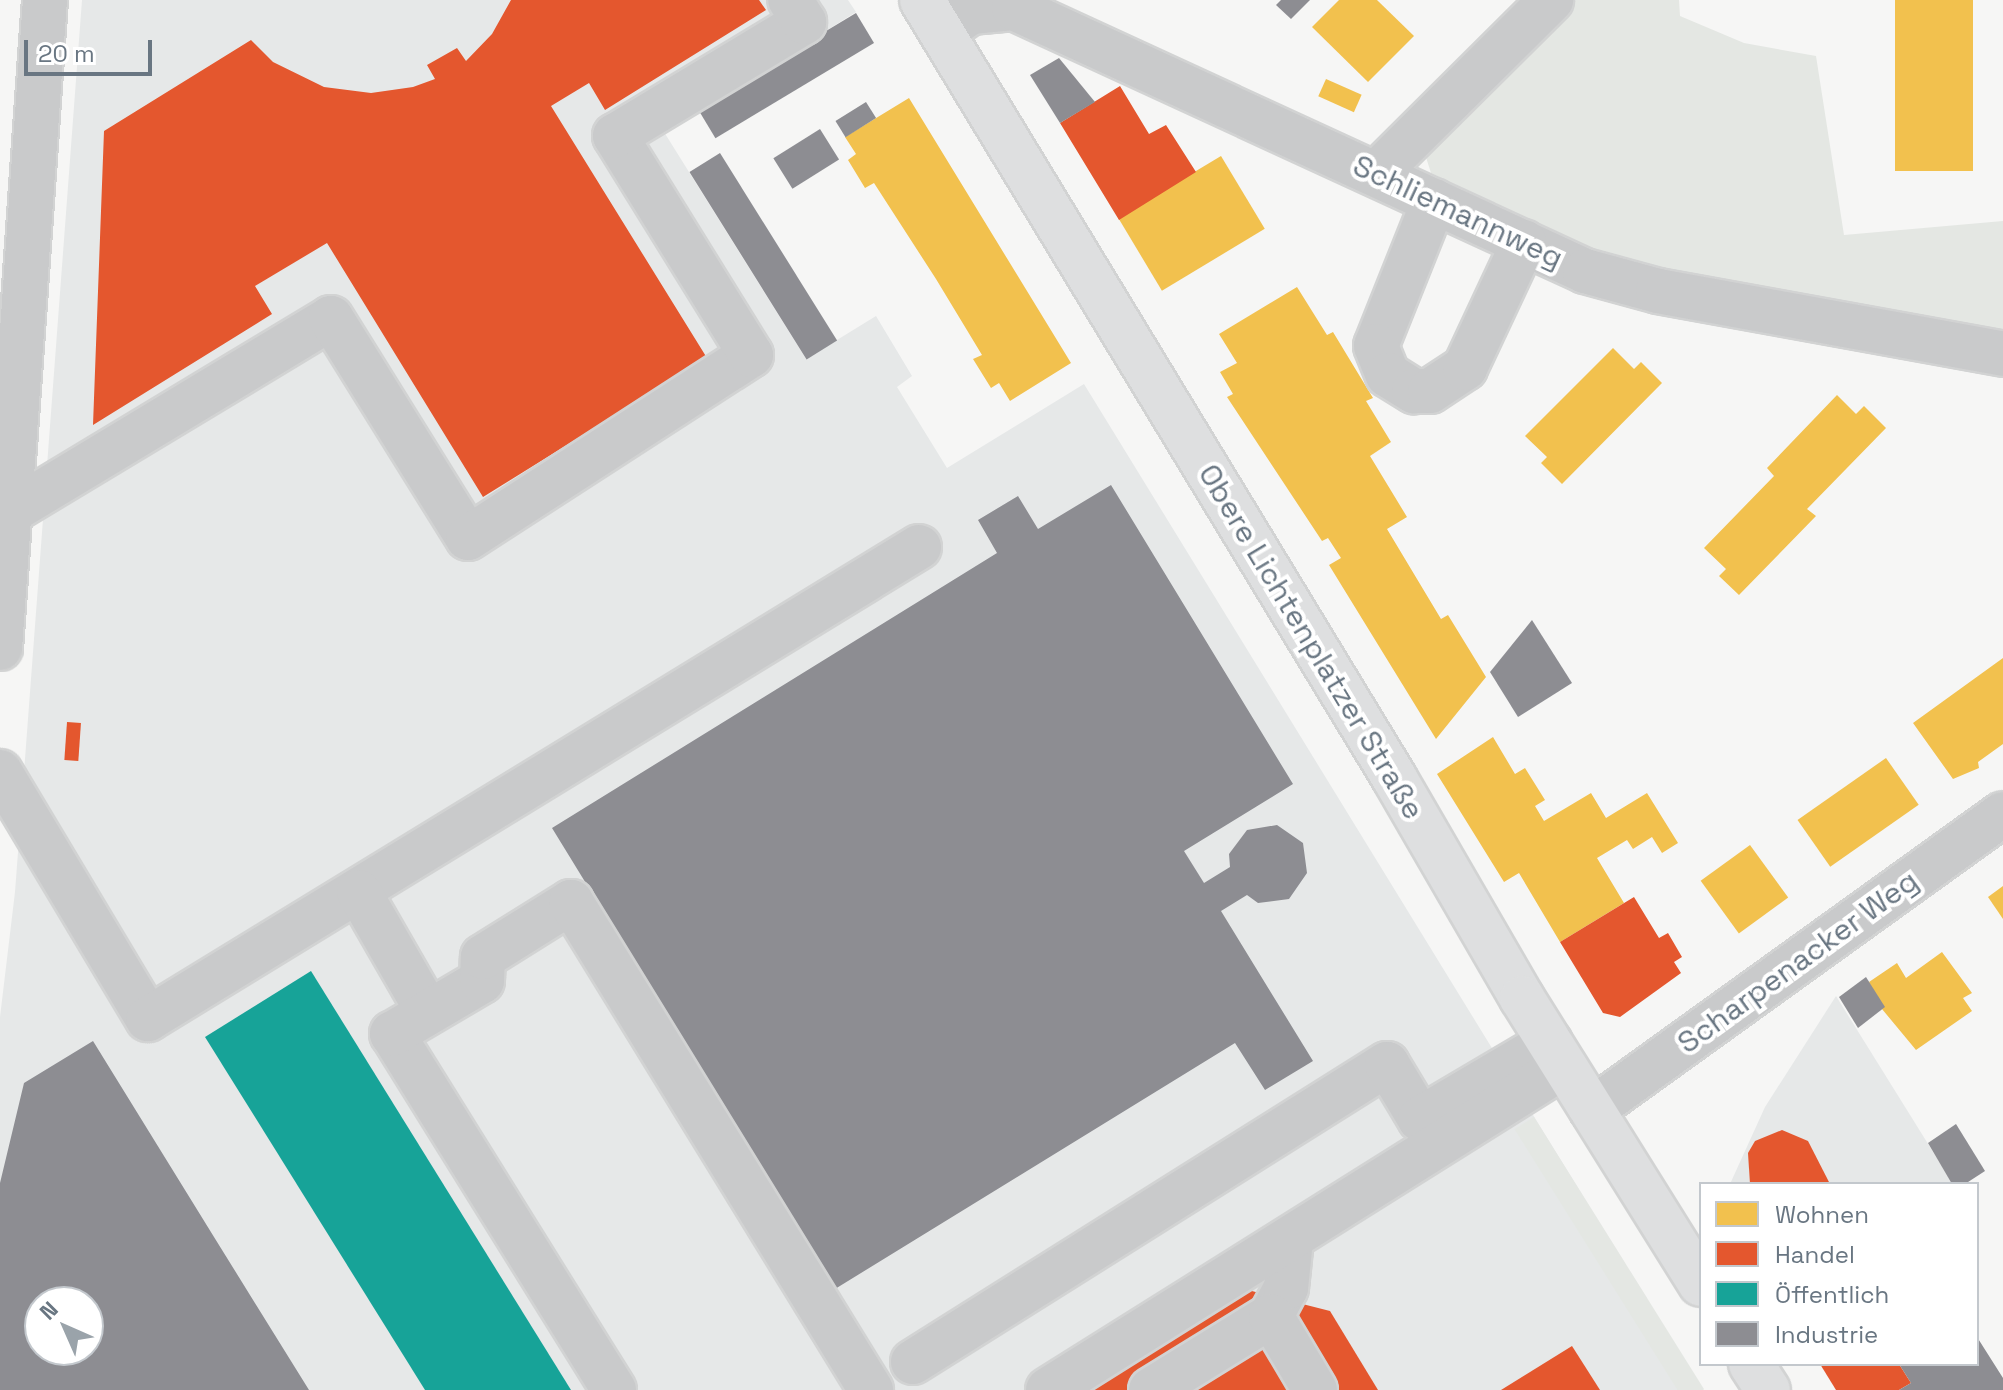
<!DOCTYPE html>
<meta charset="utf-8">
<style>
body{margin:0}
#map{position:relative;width:2003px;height:1390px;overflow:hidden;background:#f6f6f5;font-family:"Space Grotesk",sans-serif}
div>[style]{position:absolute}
.built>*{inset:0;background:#e6e8e8}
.green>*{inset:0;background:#e4e7e3;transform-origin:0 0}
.homes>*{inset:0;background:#f2c14e;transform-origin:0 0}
.shops>*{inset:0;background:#e4572e;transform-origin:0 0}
.public>*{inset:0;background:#17a398}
.industry>*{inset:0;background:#8d8d92;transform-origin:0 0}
.roads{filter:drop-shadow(2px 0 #d2d3d3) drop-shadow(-2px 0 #d2d3d3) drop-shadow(0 2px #d2d3d3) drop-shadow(0 -2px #d2d3d3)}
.minor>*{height:44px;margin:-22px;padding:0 22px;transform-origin:22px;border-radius:22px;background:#c9cacb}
.major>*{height:44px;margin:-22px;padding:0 22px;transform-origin:22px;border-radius:22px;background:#dedfe0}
span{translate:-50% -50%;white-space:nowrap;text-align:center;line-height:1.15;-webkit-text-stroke:8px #fff;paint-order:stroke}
.street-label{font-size:30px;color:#697682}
.legend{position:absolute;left:1699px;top:1182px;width:280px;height:184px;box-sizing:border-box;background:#fff;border:2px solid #c3c8cd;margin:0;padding:10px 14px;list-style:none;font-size:24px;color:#697682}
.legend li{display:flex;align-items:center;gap:16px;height:40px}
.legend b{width:40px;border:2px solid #c3c8cd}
.north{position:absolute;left:24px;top:1286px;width:80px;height:80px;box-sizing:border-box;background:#fff;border:2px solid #c3c8cd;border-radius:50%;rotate:315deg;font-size:22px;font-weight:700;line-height:32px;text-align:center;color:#697682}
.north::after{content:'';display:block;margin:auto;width:28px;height:36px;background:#9aa3aa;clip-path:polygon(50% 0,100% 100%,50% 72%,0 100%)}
.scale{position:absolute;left:24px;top:40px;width:128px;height:36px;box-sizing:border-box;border:4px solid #697682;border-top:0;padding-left:10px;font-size:24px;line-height:28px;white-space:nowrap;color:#697682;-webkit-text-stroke:6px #fff;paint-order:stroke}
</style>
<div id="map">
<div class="built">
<i style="clip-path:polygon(evenodd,82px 0,848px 0,856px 12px,664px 132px,806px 359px,876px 316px,912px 376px,897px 387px,947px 468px,1084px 384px,1702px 1390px,0 1390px,0 1017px,15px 892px,82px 0,40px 1302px,88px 1302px,88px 1350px,40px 1350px,40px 1302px)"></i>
<i style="clip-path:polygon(1836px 996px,1953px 1184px,1730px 1184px,1765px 1107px)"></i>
</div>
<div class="green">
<i style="clip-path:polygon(1576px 0,1679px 0,1680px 16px,1744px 43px,1816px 56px,1844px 235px,2003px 221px,2003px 330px,1704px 277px,1676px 281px,1612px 262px,1431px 173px,1424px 151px)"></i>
<i style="left:1534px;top:1117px;width:321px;height:23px;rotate:58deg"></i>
</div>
<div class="homes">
<i style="clip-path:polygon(1339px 0,1377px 0,1414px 36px,1368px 82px,1312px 27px)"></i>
<i style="left:1895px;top:0;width:78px;height:171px"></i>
<i style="left:1326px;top:79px;width:39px;height:19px;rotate:24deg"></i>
<i style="clip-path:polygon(909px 98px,1071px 363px,1010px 401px,999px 383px,991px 388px,973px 359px,982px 355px,936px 279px,874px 183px,865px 188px,848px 160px,856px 154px,845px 137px)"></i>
<i style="left:1221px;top:156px;width:85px;height:120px;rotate:59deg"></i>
<i style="clip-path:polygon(1297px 287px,1327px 335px,1333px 332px,1373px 398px,1366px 401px,1391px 442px,1370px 456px,1407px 517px,1387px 529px,1441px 619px,1448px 615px,1486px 677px,1436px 739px,1329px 565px,1341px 558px,1328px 538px,1322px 541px,1227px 397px,1233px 394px,1220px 372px,1237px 363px,1219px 334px)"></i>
<i style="clip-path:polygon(1613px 348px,1634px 369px,1641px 362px,1662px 383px,1562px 484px,1541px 463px,1547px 457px,1525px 436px)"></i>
<i style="clip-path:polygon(1837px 395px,1856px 414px,1864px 406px,1886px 428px,1807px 509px,1816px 516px,1739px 595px,1719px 576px,1726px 569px,1704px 548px,1774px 476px,1767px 468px)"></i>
<i style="clip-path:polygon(2003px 658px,2003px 744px,1978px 762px,1979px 768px,1953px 779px,1913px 723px)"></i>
<i style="clip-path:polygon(1493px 737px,1515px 774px,1525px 768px,1545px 800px,1535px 806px,1544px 821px,1591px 793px,1606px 818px,1647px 793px,1678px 843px,1662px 853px,1652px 837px,1633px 849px,1627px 840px,1597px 858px,1624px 903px,1560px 942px,1519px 873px,1504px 882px,1437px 774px)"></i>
<i style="left:1886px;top:758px;width:57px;height:108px;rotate:55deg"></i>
<i style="left:1750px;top:845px;width:65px;height:61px;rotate:54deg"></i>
<i style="clip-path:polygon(2003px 886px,2003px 919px,1988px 897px)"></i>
<i style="clip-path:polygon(1942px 952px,1972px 993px,1963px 998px,1972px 1011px,1916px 1050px,1882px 1009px,1869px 982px,1897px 963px,1906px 978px)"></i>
</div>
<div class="shops">
<i style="clip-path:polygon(511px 0,759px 0,766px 10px,605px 110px,589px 83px,551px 106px,707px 358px,483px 497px,327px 243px,255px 286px,272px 314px,93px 425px,104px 131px,251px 40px,273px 62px,324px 87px,371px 93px,413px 87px,435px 79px,427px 65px,457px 48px,466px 61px,492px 34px)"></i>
<i style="clip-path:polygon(1120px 86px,1149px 134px,1166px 125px,1196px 172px,1119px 220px,1060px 123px)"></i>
<i style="left:67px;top:722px;width:14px;height:38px;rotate:4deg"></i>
<i style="clip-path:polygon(1634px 897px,1659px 938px,1668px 933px,1682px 957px,1674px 962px,1681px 973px,1620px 1017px,1603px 1013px,1560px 942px)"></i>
<i style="clip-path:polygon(1782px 1130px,1808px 1141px,1830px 1184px,1750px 1184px,1748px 1153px,1755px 1141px)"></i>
<i style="clip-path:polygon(1248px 1290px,1330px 1311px,1378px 1390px,1085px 1390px)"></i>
<i style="clip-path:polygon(1572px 1346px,1600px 1390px,1501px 1390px)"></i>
<i style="clip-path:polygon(1820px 1364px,1899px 1364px,1911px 1383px,1899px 1390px,1836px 1390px)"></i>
</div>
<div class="public">
<i style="clip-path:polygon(311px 971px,571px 1390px,425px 1390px,205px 1037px)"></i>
</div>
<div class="industry">
<i style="clip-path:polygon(1281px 0,1310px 0,1291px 19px,1276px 5px)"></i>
<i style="left:856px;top:13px;width:35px;height:185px;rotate:59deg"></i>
<i style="clip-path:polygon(1059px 58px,1095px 102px,1060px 123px,1030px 75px)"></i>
<i style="left:866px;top:102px;width:19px;height:36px;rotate:58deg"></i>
<i style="left:820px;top:129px;width:36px;height:55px;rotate:58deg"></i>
<i style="left:720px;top:153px;width:221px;height:36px;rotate:58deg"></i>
<i style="clip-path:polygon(1111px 485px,1293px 784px,1184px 851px,1204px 883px,1230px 867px,1229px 854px,1247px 830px,1277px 825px,1303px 843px,1307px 873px,1289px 899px,1258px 903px,1247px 895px,1221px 911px,1313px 1061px,1265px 1090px,1235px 1043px,835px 1289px,552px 828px,997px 553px,978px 520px,1018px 496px,1038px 529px)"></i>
<i style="clip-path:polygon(1532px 620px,1572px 683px,1518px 717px,1490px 672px)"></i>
<i style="clip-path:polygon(1866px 977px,1885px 1007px,1858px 1028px,1839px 997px)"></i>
<i style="clip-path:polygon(evenodd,93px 1041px,214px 1237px,309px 1390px,0 1390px,0 1183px,24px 1083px,93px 1041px,40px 1302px,88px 1302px,88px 1350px,40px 1350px,40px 1302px)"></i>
<i style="clip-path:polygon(1956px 1124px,1985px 1171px,1965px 1184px,1952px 1184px,1928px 1143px)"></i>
<i style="clip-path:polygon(1977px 1337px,2003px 1378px,2003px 1390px,1899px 1390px,1911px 1383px,1899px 1364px,1977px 1364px)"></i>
</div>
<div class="roads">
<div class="minor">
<i style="left:942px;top:32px;width:35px;rotate:-35deg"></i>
<i style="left:971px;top:12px;width:43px;rotate:-5.3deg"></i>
<i style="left:1014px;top:8px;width:629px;rotate:24.73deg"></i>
<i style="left:1585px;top:271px;width:76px;rotate:15.3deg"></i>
<i style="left:1658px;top:291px;width:351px;rotate:10.3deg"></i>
<i style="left:1376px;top:174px;width:247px;rotate:-44.8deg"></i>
<i style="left:1434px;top:201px;width:156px;rotate:111.8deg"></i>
<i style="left:1376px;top:346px;width:31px;rotate:68deg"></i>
<i style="left:1388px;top:375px;width:31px;rotate:32deg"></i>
<i style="left:1414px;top:391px;width:16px"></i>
<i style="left:1430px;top:391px;width:42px;rotate:-33.3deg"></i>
<i style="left:1465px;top:368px;width:139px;rotate:-64.9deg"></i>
<i style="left:8px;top:513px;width:377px;rotate:-31.1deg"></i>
<i style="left:331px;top:318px;width:259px;rotate:58.1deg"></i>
<i style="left:468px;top:538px;width:337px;rotate:-32.9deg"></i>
<i style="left:751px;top:355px;width:258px;rotate:-121.8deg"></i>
<i style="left:615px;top:136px;width:221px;rotate:-31.1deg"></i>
<i style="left:804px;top:22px;width:26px;rotate:-122deg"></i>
<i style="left:0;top:648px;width:650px;rotate:-86.03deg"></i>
<i style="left:0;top:772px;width:288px;rotate:59.1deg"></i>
<i style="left:148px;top:1019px;width:904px;rotate:-31.47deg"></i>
<i style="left:359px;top:892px;width:138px;rotate:60.1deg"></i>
<i style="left:1592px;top:1110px;width:506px;rotate:-35.76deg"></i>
<i style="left:1271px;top:1316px;width:32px;rotate:-62deg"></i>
<i style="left:1286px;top:1288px;width:48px;rotate:-84.1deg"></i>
<i style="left:913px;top:1362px;width:560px;rotate:-32.16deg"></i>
<i style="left:1387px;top:1064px;width:64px;rotate:59deg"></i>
<i style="left:1420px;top:1119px;width:151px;rotate:-30.6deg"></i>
<i style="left:614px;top:1390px;width:420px;rotate:-121.9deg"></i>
<i style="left:392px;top:1034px;width:104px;rotate:-30.5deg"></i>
<i style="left:482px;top:981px;width:24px;rotate:-88deg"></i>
<i style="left:483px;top:957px;width:104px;rotate:-32deg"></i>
<i style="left:571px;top:902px;width:573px;rotate:58.42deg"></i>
<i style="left:1048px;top:1390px;width:609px;rotate:-32.12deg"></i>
<i style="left:1151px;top:1390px;width:141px;rotate:-31.7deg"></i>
<i style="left:1271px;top:1316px;width:86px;rotate:59.3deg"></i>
</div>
<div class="major">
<i style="left:922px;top:0;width:911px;rotate:58.73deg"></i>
<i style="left:1395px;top:779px;width:253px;rotate:59.9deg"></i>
<i style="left:1522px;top:998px;width:337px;rotate:58deg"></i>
<i style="left:1751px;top:1364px;width:31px;rotate:57deg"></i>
</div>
</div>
<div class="street-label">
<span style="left:1458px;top:212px;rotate:25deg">Schliemannweg</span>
<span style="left:1311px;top:642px;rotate:59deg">Obere Lichtenplatzer Straße</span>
<span style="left:1798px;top:962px;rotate:-36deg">Scharpenacker Weg</span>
</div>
<ul class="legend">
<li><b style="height:22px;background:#f2c14e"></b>Wohnen</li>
<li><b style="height:22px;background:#e4572e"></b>Handel</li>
<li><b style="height:22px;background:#17a398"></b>Öffentlich</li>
<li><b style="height:22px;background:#8d8d92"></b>Industrie</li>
</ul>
<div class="north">N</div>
<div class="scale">20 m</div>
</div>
